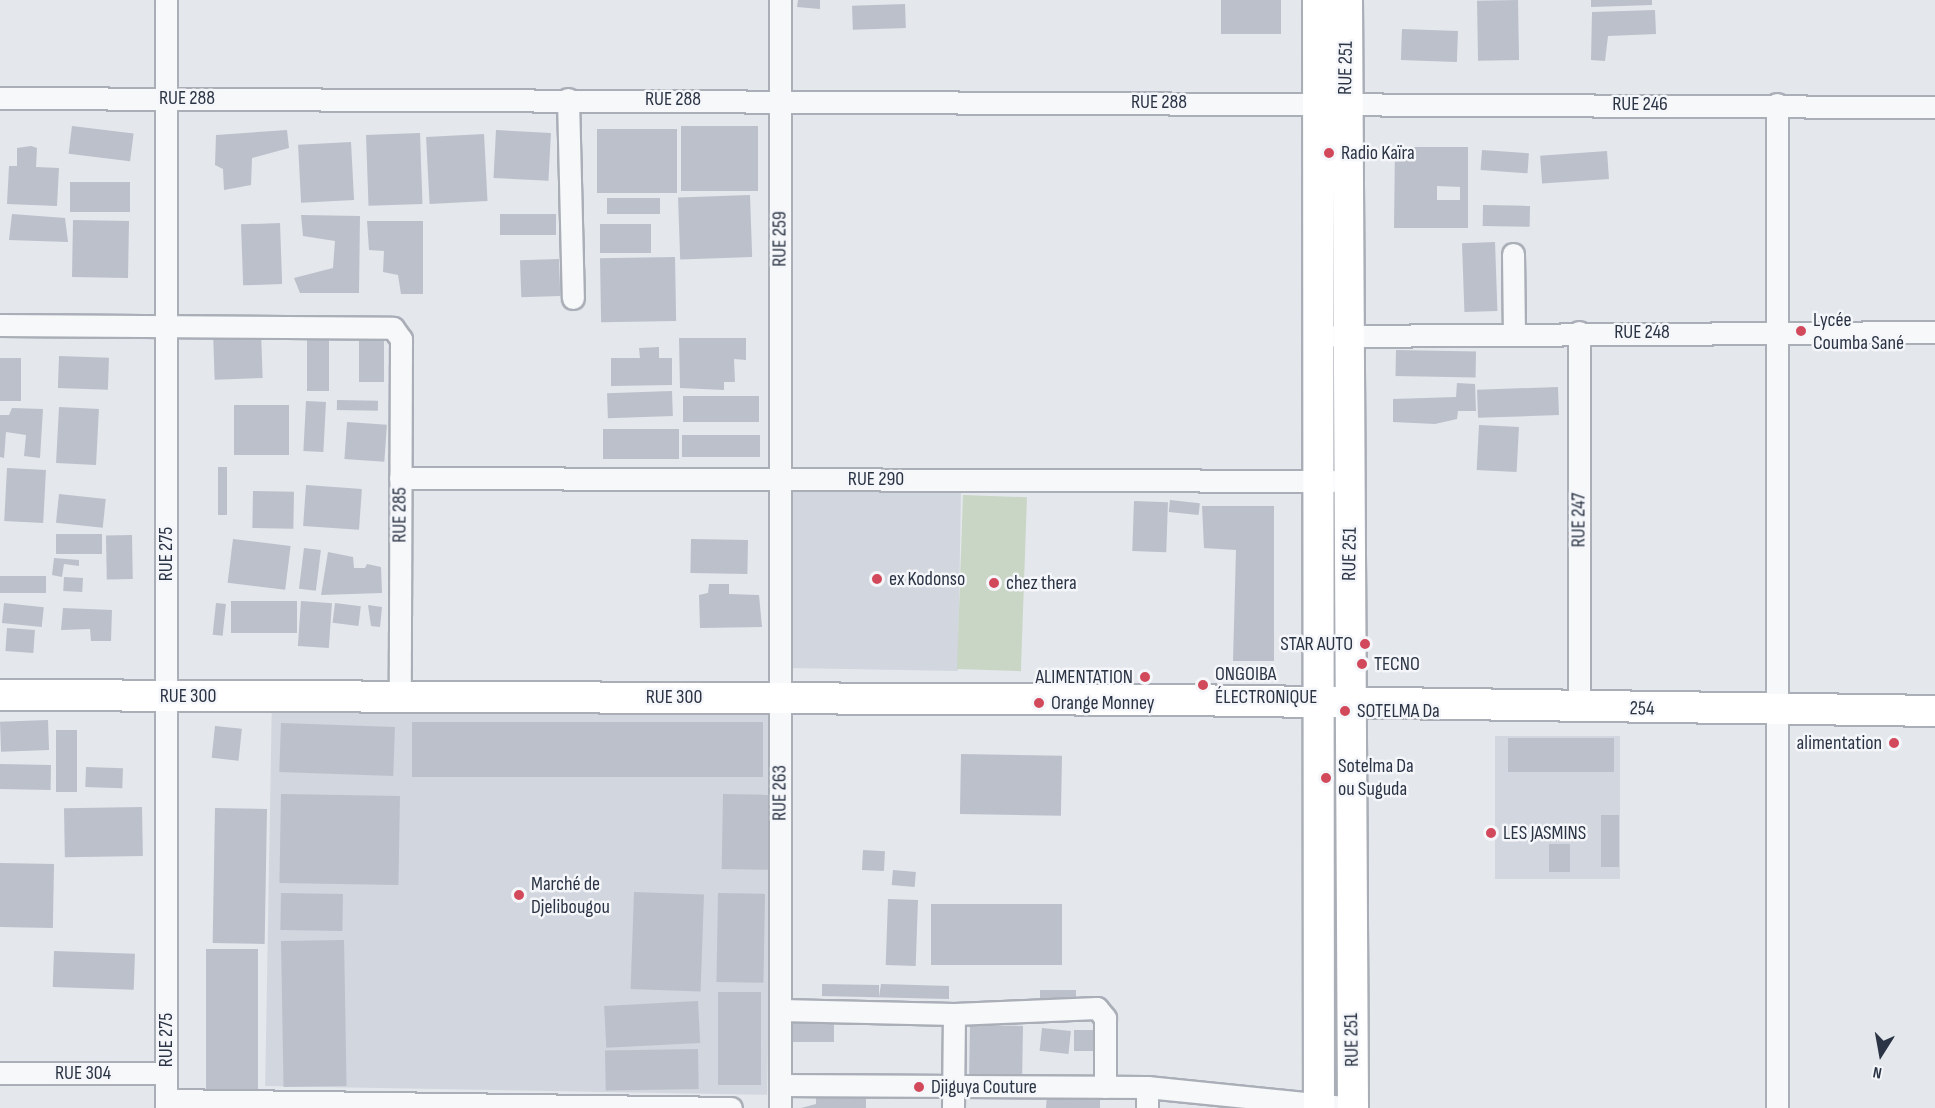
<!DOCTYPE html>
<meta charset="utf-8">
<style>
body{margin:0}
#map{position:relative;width:1935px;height:1108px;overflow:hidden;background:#e4e7ec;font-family:"Sofia Sans Condensed",sans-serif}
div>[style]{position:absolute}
.built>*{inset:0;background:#d2d6de;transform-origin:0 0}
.green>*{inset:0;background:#c9d6c5;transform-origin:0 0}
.building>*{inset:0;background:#bbc0ca;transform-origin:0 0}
.roads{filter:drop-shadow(2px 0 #a9aeb7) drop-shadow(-2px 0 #a9aeb7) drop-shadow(0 2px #a9aeb7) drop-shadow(0 -2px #a9aeb7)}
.street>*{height:21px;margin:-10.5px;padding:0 10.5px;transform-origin:10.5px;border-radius:10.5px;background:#f7f8fa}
.secondary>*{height:30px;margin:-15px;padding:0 15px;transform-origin:15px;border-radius:15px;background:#fff}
.dots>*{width:16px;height:16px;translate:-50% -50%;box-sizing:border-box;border:3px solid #f4f6f9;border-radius:50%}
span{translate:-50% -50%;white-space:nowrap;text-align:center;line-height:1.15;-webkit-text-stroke:5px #f4f6f9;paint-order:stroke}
.street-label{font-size:20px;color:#2b3445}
.poi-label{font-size:20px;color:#2b3445}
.left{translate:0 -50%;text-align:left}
.right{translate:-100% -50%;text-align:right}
.north{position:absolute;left:1851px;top:1024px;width:60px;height:60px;-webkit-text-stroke:4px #f4f6f9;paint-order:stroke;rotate:191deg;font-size:16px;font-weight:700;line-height:24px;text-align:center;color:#2b3445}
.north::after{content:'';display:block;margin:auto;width:21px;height:27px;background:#2b3445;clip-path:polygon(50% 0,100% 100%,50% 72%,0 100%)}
</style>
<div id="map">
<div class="built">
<i style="left:793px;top:488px;width:168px;height:180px;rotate:1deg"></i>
<i style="left:272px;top:695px;width:502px;height:391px;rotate:1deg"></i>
<i style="left:1495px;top:736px;width:125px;height:143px"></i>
</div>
<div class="green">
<i style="left:963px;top:495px;width:64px;height:174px;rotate:2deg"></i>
</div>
<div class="building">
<i style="clip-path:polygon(798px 0,820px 0,820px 9px,797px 7px)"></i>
<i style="left:1221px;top:0;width:60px;height:34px"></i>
<i style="left:1518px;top:0;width:60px;height:41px;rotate:89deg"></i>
<i style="clip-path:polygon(1591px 0,1652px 0,1652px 5px,1591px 7px)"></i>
<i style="left:905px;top:4px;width:24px;height:53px;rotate:88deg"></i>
<i style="clip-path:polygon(1655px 10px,1656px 34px,1608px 36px,1605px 61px,1591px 60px,1592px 12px)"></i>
<i style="left:1402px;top:29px;width:56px;height:31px;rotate:2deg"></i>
<i style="left:72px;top:126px;width:62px;height:28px;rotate:7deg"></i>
<i style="left:681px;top:126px;width:77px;height:65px"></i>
<i style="left:677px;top:129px;width:64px;height:80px;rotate:90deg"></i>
<i style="clip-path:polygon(287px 130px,289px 148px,252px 158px,251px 185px,224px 190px,223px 169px,215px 165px,216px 135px)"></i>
<i style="left:496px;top:130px;width:55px;height:48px;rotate:3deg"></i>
<i style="left:420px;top:133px;width:71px;height:54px;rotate:88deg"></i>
<i style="left:484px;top:134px;width:67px;height:58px;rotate:87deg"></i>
<i style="left:351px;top:142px;width:58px;height:53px;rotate:87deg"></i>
<i style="clip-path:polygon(31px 146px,37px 148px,36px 167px,59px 168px,57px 206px,7px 204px,9px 166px,17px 166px,17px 148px)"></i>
<i style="clip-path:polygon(evenodd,1395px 147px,1468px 147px,1468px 228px,1394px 228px,1395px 147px,1437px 186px,1460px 187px,1460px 200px,1437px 200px,1437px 186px)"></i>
<i style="left:1482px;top:150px;width:47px;height:20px;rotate:4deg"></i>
<i style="left:1607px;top:151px;width:28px;height:67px;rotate:86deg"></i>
<i style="left:70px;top:182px;width:60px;height:30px"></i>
<i style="left:750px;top:195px;width:62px;height:72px;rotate:88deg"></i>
<i style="left:660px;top:198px;width:16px;height:53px;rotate:90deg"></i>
<i style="left:1483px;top:205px;width:47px;height:21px;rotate:1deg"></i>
<i style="clip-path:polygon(12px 214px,65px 218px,68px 242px,9px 240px)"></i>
<i style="left:556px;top:214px;width:21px;height:56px;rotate:90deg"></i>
<i style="clip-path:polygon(301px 215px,360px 216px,359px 293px,300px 293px,294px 278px,333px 268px,335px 241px,303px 236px)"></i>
<i style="left:73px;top:220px;width:56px;height:57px;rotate:1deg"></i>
<i style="clip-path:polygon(367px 221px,423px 221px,423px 294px,401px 294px,398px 275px,383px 272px,384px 251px,369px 250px)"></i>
<i style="left:280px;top:223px;width:61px;height:39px;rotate:88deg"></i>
<i style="left:600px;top:224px;width:51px;height:29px"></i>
<i style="left:1495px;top:242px;width:69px;height:33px;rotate:88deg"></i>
<i style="left:675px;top:257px;width:64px;height:75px;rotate:89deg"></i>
<i style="left:559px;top:259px;width:37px;height:39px;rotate:88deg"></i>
<i style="left:261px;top:331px;width:47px;height:48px;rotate:88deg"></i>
<i style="left:307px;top:338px;width:22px;height:53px"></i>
<i style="left:359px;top:338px;width:25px;height:44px"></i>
<i style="clip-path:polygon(679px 338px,746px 338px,746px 360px,734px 359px,735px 382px,724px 382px,724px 390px,680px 388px)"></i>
<i style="clip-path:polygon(659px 347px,659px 358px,672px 358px,672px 385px,611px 386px,611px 358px,640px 358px,639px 348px)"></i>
<i style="left:1396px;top:350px;width:80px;height:26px;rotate:1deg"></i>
<i style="left:59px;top:356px;width:50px;height:32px;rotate:2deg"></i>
<i style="left:0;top:358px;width:21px;height:43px"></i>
<i style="clip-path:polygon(1457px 383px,1475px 384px,1476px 411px,1458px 411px,1457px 419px,1435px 424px,1393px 422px,1393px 399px,1456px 397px)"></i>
<i style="left:1558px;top:387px;width:28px;height:81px;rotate:88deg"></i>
<i style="left:672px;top:391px;width:25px;height:65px;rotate:88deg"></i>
<i style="left:683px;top:396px;width:76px;height:26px"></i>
<i style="left:337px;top:400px;width:41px;height:10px;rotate:1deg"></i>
<i style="left:306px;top:401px;width:20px;height:50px;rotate:3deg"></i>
<i style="left:234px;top:405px;width:55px;height:50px"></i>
<i style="left:59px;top:407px;width:40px;height:56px;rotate:3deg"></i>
<i style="clip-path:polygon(12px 408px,43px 409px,40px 458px,24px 456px,26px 435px,6px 432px,4px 458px,0 457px,0 415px,9px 415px)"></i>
<i style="left:347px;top:422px;width:40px;height:37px;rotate:4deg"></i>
<i style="left:1479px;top:425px;width:40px;height:45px;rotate:3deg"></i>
<i style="left:603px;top:429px;width:76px;height:30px"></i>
<i style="left:682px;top:435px;width:78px;height:22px"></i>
<i style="left:218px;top:467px;width:9px;height:48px"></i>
<i style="left:7px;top:468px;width:39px;height:53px;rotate:3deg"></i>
<i style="left:306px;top:485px;width:56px;height:41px;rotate:4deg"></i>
<i style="left:253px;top:491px;width:41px;height:37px;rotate:1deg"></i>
<i style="left:59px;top:494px;width:47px;height:29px;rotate:6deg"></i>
<i style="left:1170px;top:500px;width:30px;height:12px;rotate:6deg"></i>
<i style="left:1134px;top:501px;width:34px;height:50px;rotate:2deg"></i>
<i style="clip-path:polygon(1202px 506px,1274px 506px,1274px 661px,1233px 661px,1236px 550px,1204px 548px)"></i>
<i style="left:56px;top:534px;width:46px;height:20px"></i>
<i style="left:132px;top:535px;width:44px;height:26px;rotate:89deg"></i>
<i style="left:233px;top:539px;width:58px;height:44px;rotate:7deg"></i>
<i style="left:691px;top:539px;width:57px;height:34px;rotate:1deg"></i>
<i style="left:304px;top:548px;width:17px;height:41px;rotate:7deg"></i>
<i style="clip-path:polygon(328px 552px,353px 557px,354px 568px,365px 568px,367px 564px,381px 567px,382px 593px,321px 595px)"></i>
<i style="clip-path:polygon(54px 558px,79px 560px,79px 566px,64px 564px,62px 577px,52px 575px)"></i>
<i style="left:0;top:576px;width:46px;height:17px"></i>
<i style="left:64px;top:577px;width:19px;height:14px;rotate:3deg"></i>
<i style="clip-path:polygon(709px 584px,729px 584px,729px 594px,759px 595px,762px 627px,700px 628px,699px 595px,708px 593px)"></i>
<i style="left:231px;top:601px;width:66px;height:32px"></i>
<i style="left:301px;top:601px;width:31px;height:45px;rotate:4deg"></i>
<i style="left:4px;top:603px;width:40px;height:20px;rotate:6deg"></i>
<i style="left:216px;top:603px;width:10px;height:32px;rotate:6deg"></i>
<i style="left:335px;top:603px;width:26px;height:20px;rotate:7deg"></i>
<i style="clip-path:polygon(368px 605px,382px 607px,380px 627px,371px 626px)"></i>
<i style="clip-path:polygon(63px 608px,112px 610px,111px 641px,91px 641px,90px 629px,61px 630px)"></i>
<i style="left:7px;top:628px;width:28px;height:23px;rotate:4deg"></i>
<i style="left:48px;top:720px;width:30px;height:48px;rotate:88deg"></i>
<i style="left:412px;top:722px;width:351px;height:55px"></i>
<i style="left:281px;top:723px;width:114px;height:49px;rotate:2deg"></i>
<i style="left:215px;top:726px;width:27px;height:32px;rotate:6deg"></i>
<i style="left:56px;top:730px;width:21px;height:62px"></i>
<i style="left:1508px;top:738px;width:106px;height:34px"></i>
<i style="left:961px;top:754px;width:101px;height:60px;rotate:1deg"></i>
<i style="left:0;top:764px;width:51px;height:25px;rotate:1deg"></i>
<i style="left:86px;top:767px;width:37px;height:20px;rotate:2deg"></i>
<i style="left:281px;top:794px;width:119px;height:89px;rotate:1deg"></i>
<i style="left:723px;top:794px;width:47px;height:75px;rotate:1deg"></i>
<i style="left:142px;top:807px;width:49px;height:78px;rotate:89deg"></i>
<i style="left:215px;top:808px;width:52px;height:135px;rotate:1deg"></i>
<i style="left:1619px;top:815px;width:52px;height:18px;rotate:90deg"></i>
<i style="left:1549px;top:844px;width:21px;height:28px"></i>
<i style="left:863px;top:850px;width:22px;height:20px;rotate:3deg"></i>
<i style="left:0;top:863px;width:54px;height:64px;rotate:1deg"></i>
<i style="left:893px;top:870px;width:23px;height:15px;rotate:5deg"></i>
<i style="left:634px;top:892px;width:70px;height:97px;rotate:2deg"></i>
<i style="left:281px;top:893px;width:62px;height:37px;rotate:1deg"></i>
<i style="left:718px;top:893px;width:47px;height:89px;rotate:1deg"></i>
<i style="left:888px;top:899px;width:30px;height:66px;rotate:2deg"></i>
<i style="left:931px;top:904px;width:131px;height:61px"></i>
<i style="left:344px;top:940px;width:146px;height:63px;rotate:89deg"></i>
<i style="left:258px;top:949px;width:141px;height:52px;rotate:90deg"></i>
<i style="left:54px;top:951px;width:81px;height:36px;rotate:2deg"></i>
<i style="clip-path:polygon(822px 984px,879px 985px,879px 997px,881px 984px,949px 986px,949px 999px,822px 996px)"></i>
<i style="left:1040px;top:990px;width:36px;height:13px"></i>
<i style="left:718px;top:992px;width:43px;height:93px"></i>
<i style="left:698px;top:1001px;width:42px;height:94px;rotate:87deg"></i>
<i style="left:788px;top:1016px;width:46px;height:26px"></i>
<i style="left:970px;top:1025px;width:53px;height:50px;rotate:1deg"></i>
<i style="left:1042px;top:1028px;width:29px;height:23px;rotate:6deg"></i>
<i style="left:1101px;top:1030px;width:21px;height:27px;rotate:90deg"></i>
<i style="left:698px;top:1049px;width:40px;height:93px;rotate:89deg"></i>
<i style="clip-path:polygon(816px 1092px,866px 1094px,866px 1108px,801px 1108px,816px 1104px)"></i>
<i style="clip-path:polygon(1047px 1095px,1100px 1097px,1100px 1108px,1046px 1108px)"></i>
</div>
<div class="roads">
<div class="street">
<i style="left:166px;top:0;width:1108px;rotate:90deg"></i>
<i style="left:0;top:98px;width:1935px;rotate:0.27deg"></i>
<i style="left:568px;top:99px;width:199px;rotate:88.6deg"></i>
<i style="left:1777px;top:104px;width:1004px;rotate:90deg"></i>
<i style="left:1513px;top:254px;width:79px;rotate:89.3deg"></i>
<i style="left:0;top:325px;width:393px;rotate:0.4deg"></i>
<i style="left:393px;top:328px;width:14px;rotate:54deg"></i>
<i style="left:401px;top:339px;width:357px;rotate:90.2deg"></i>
<i style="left:1579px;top:332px;width:376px;rotate:90deg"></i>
<i style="left:1336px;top:336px;width:599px;rotate:-0.38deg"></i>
<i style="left:400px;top:478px;width:933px;rotate:0.18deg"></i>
<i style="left:780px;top:1010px;width:174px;rotate:1.3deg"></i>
<i style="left:954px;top:1014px;width:143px;rotate:-2.4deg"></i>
<i style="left:1097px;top:1008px;width:13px;rotate:51deg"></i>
<i style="left:1105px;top:1018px;width:69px;rotate:90deg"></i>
<i style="left:0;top:1073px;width:166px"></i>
<i style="left:780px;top:1085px;width:367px;rotate:0.3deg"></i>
<i style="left:1147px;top:1087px;width:207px;rotate:5.8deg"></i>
<i style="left:166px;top:1100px;width:565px;rotate:0.81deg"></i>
<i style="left:780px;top:1108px;width:1108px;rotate:-90deg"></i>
<i style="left:953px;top:1108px;width:94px;rotate:-89.4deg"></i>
<i style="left:1147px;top:1108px;width:21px;rotate:-90deg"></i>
</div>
<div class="secondary">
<i style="left:1318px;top:0;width:1108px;rotate:89.95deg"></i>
<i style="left:1347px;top:0;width:1108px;rotate:89.69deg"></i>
<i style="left:0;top:695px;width:1180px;rotate:0.24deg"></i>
<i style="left:1180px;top:700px;width:755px;rotate:0.83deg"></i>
</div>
</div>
<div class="dots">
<i style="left:1329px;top:153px;background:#d1495b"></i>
<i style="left:1801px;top:331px;background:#d1495b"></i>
<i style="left:877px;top:579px;background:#d1495b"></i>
<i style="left:994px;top:583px;background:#d1495b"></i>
<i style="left:1365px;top:644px;background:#d1495b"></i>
<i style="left:1362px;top:664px;background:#d1495b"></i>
<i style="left:1145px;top:677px;background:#d1495b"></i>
<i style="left:1203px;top:685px;background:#d1495b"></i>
<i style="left:1039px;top:703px;background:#d1495b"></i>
<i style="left:1345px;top:711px;background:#d1495b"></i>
<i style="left:1894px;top:743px;background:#d1495b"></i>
<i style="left:1326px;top:778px;background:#d1495b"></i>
<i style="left:1491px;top:833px;background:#d1495b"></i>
<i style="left:519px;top:895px;background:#d1495b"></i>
<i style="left:919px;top:1087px;background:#d1495b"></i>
</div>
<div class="street-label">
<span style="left:1346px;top:68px;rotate:-89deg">RUE 251</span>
<span style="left:187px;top:98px">RUE 288</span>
<span style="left:673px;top:99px">RUE 288</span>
<span style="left:1159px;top:102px">RUE 288</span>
<span style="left:1640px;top:104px">RUE 246</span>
<span style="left:780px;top:239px;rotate:-90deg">RUE 259</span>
<span style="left:1642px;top:332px">RUE 248</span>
<span style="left:876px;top:479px">RUE 290</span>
<span style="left:400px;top:515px;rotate:-90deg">RUE 285</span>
<span style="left:1579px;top:520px;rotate:-90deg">RUE 247</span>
<span style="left:166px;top:554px;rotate:-90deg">RUE 275</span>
<span style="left:1350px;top:554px;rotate:-89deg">RUE 251</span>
<span style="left:188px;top:696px">RUE 300</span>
<span style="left:674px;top:697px">RUE 300</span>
<span style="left:1642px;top:709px;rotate:1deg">254</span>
<span style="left:780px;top:793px;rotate:-90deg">RUE 263</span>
<span style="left:166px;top:1040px;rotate:-90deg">RUE 275</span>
<span style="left:1352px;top:1040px;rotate:-91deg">RUE 251</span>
<span style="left:83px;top:1073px">RUE 304</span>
</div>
<div class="poi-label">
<span class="left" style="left:1341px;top:153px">Radio Kaïra</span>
<span class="left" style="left:1813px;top:332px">Lycée<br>Coumba Sané</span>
<span class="left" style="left:889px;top:579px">ex Kodonso</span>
<span class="left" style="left:1006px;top:583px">chez thera</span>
<span class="right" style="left:1353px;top:644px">STAR AUTO</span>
<span class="left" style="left:1374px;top:664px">TECNO</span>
<span class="left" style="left:1215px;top:686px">ONGOIBA<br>ÉLECTRONIQUE</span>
<span class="right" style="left:1133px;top:677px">ALIMENTATION</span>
<span class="left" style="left:1051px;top:703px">Orange Monney</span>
<span class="left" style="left:1357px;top:711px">SOTELMA Da</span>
<span class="right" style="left:1882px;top:743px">alimentation</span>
<span class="left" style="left:1338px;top:778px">Sotelma Da<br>ou Suguda</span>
<span class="left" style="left:1503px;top:833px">LES JASMINS</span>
<span class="left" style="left:531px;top:896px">Marché de<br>Djelibougou</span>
<span class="left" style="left:931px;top:1087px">Djiguya Couture</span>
</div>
<div class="north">N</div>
</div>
